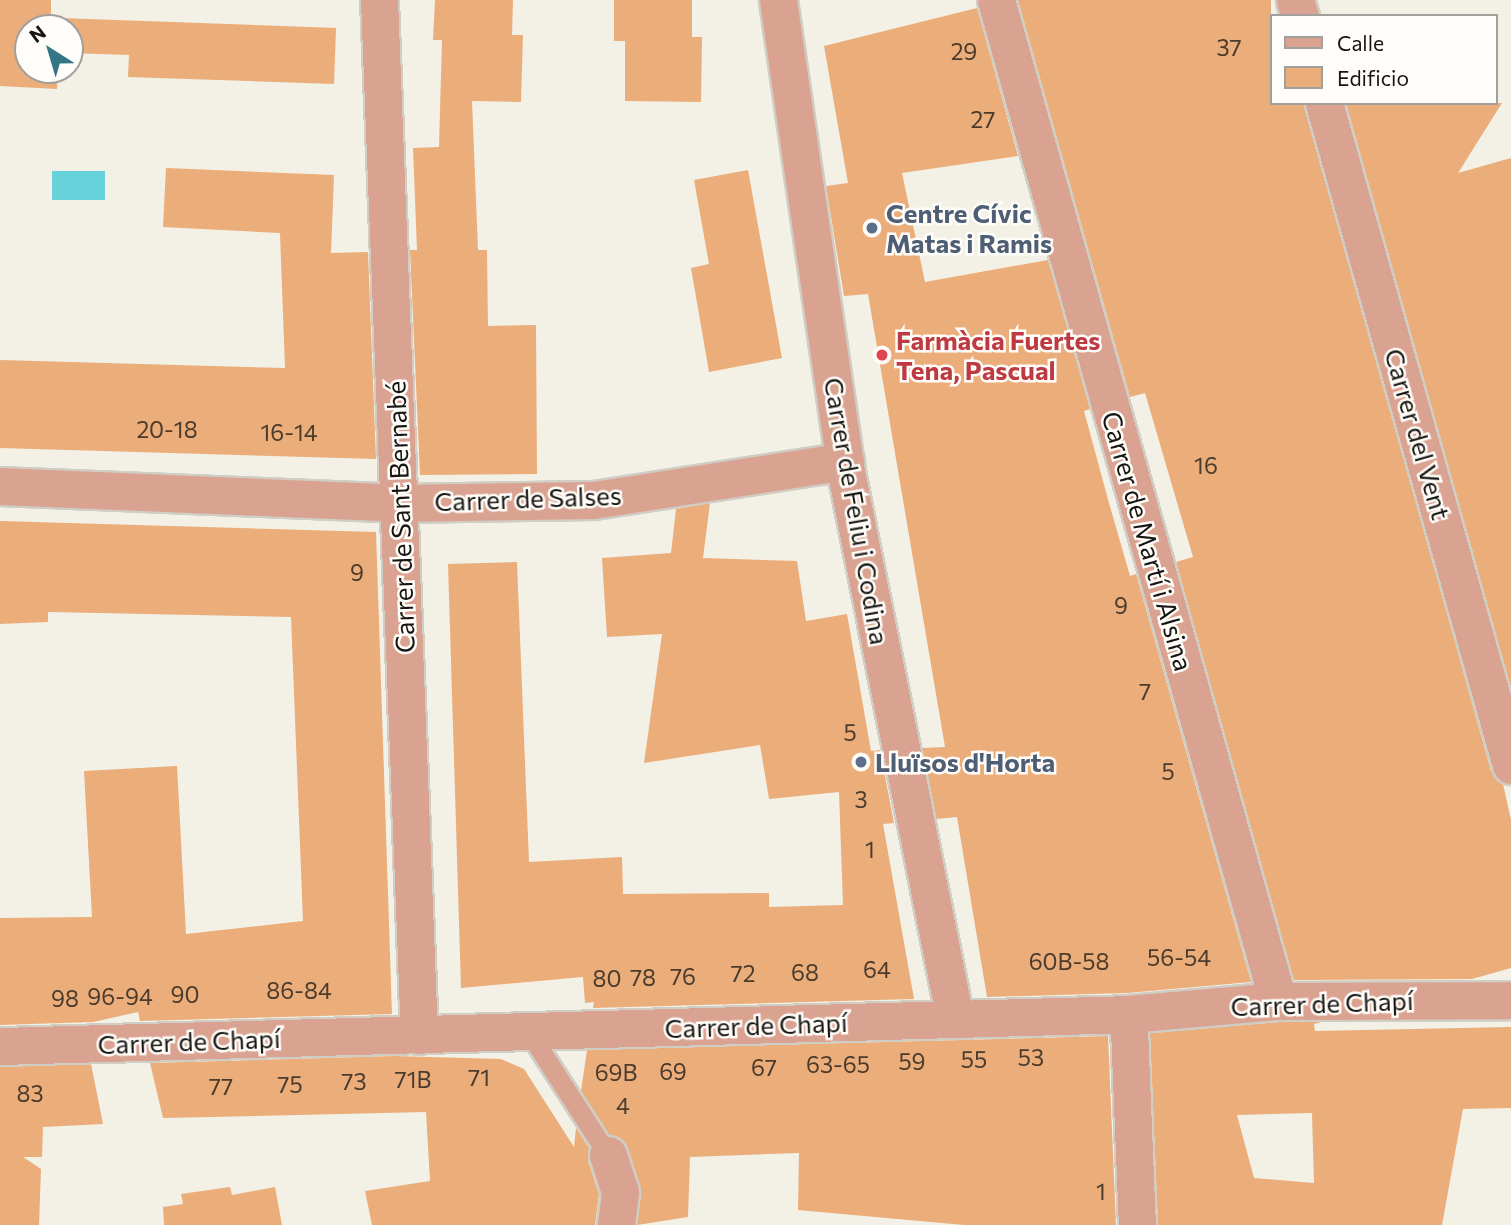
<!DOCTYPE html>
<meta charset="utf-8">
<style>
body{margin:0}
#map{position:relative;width:1511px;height:1225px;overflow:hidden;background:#f3f0e6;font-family:Commissioner,sans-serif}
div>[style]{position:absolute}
.water>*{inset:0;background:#67d2da;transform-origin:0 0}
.building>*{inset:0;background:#ebad7a}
.roads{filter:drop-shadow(2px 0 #d0cdc4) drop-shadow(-2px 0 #d0cdc4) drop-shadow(0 2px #d0cdc4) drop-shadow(0 -2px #d0cdc4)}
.lane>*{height:19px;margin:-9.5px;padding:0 9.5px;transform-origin:9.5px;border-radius:9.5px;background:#daa291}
.street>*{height:37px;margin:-18.5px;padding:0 18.5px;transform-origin:18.5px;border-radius:18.5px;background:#daa291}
.dots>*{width:19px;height:19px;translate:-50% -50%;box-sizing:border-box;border:4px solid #fffdf9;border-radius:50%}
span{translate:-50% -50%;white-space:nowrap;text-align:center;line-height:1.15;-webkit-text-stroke:5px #fffdf9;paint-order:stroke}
.number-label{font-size:23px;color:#4b3b2c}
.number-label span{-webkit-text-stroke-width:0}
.service-label{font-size:26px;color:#4e5e75;font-weight:700}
.left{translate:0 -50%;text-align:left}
.health-label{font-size:26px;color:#be3a42;font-weight:700}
.street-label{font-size:26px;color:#161512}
.legend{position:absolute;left:1270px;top:14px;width:228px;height:91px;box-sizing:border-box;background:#fffdf9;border:2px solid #a2a09d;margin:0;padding:9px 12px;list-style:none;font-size:21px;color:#161512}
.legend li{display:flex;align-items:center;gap:14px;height:35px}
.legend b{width:35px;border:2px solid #a2a09d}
.north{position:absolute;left:14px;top:14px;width:70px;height:70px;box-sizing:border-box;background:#fffdf9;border:2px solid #a2a09d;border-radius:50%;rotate:323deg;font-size:19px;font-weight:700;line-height:28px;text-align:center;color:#161512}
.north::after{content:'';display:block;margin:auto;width:24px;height:32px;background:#337786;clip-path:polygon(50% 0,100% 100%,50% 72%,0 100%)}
</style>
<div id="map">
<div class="water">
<i style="left:52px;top:171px;width:53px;height:29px"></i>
</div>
<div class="building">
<i style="clip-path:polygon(0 0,51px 0,51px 14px,60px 18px,336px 28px,334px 84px,128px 77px,129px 55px,70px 53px,70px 28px,28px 28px,28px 70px,58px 70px,57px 89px,0 86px)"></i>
<i style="clip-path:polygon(435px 0,513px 0,512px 35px,523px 35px,521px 102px,472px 101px,478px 250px,487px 250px,488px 326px,536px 325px,537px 474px,420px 475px,410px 250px,417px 250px,413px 148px,439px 147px,442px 40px,433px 40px)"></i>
<i style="clip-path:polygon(614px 0,692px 0,692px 37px,702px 37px,701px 102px,625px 101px,625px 41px,614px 41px)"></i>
<i style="clip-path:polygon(1018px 0,1271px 0,1271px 103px,1304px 103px,1491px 771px,1503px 784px,1511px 820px,1511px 968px,1472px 979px,1294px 980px,1176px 562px,1193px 557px,1145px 393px,1130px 397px)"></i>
<i style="clip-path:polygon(977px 8px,1018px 156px,902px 173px,925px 282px,1048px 260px,1090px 409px,1084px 411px,1109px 503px,1130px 576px,1136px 574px,1251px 982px,1127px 993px,987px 997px,957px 817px,936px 819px,922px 748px,945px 747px,868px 294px,844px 296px,826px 186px,848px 183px,824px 46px)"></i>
<i style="clip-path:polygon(1346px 103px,1502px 103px,1458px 173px,1511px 158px,1511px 688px)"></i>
<i style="clip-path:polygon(166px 168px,334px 175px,331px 253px,368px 252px,376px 459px,0 448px,0 360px,285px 368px,280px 233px,163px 227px)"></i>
<i style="clip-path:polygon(748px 170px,782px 358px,709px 372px,691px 268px,709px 264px,694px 180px)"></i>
<i style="clip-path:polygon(710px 503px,703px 558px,797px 561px,806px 621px,847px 614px,871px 751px,880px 750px,894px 823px,883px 824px,914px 999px,593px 1008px,594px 1002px,585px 1003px,583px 977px,461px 988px,448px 564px,517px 562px,529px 862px,622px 857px,623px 894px,769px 893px,769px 907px,843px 905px,839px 792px,769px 799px,760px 745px,644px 763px,662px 634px,607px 637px,602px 558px,671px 553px,676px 509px)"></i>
<i style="clip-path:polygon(0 521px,376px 532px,392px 1014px,140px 1021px,138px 1012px,93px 1022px,0 1025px,0 918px,92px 917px,84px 771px,177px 766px,186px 934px,303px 921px,291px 617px,48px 612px,48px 622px,0 624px)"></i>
<i style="clip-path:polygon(evenodd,1279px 1022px,1321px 1022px,1314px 1024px,1315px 1031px,1511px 1027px,1511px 1108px,1463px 1109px,1442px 1225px,1158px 1225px,1150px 1033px,1279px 1022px,1312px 1113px,1314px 1183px,1254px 1178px,1237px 1115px,1312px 1113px)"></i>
<i style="clip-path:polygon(1108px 1036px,1116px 1225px,964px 1225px,798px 1210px,799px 1153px,690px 1157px,688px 1217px,637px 1225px,640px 1186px,628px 1149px,621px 1139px,609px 1135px,581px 1091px,587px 1050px)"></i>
<i style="clip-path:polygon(394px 1056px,501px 1059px,524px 1069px,574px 1147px,576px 1128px,589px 1148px,588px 1161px,599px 1194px,595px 1225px,372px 1225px,365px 1191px,430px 1181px,426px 1112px,163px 1118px,150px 1063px)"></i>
<i style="clip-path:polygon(91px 1064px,103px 1124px,43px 1127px,42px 1157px,23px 1157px,41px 1169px,39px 1225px,0 1225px,0 1067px)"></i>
<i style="clip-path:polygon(230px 1187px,232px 1195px,275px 1187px,282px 1225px,164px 1225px,163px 1207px,183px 1204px,181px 1194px)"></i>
</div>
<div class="roads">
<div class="lane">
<i style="left:528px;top:1031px;width:148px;rotate:57.2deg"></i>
</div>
<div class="street">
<i style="left:379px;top:0;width:1036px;rotate:87.79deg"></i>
<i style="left:778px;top:0;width:472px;rotate:81.8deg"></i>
<i style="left:845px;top:467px;width:563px;rotate:78.73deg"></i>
<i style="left:996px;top:0;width:1040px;rotate:74.27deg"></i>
<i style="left:1295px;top:0;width:17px;rotate:73deg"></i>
<i style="left:1324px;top:103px;width:688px;rotate:74.23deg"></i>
<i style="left:0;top:486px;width:399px;rotate:2.4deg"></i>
<i style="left:399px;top:503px;width:195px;rotate:-0.9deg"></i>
<i style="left:594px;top:500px;width:254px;rotate:-8.8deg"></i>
<i style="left:1129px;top:1028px;width:197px;rotate:87.7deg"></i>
<i style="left:0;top:1046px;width:1128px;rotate:-1.62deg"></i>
<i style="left:1128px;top:1014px;width:151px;rotate:-5deg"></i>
<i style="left:1278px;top:1001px;width:233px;rotate:-0.2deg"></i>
<i style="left:608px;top:1155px;width:39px;rotate:72deg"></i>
<i style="left:620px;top:1192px;width:33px;rotate:97deg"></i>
</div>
</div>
<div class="dots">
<i style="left:872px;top:228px;background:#5c6f8a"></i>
<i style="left:882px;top:355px;background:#e0444e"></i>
<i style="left:861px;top:762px;background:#5c6f8a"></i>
</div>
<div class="number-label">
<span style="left:1229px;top:47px">37</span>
<span style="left:964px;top:51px">29</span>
<span style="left:983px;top:119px">27</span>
<span style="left:167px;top:429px">20-18</span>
<span style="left:289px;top:432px">16-14</span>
<span style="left:1206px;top:465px">16</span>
<span style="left:357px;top:572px">9</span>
<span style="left:1121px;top:605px">9</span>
<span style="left:1145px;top:691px">7</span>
<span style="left:850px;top:732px">5</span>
<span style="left:1168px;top:771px">5</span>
<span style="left:861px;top:799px">3</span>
<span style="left:870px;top:849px">1</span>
<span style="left:1179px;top:957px">56-54</span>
<span style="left:1069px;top:961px">60B-58</span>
<span style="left:877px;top:969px">64</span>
<span style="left:805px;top:972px">68</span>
<span style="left:743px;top:973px">72</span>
<span style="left:683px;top:976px">76</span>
<span style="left:643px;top:977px">78</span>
<span style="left:607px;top:978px">80</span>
<span style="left:299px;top:990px">86-84</span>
<span style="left:185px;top:994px">90</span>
<span style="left:120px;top:996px">96-94</span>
<span style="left:65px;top:998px">98</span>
<span style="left:1031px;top:1057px">53</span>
<span style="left:974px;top:1059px">55</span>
<span style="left:912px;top:1061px">59</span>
<span style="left:838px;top:1064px">63-65</span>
<span style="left:764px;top:1067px">67</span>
<span style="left:673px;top:1071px">69</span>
<span style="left:616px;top:1072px">69B</span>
<span style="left:479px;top:1077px">71</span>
<span style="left:413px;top:1079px">71B</span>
<span style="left:354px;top:1081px">73</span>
<span style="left:290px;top:1084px">75</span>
<span style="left:221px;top:1086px">77</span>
<span style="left:30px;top:1093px">83</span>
<span style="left:623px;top:1105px">4</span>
<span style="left:1101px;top:1191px">1</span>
</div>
<div class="service-label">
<span class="left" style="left:886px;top:228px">Centre Cívic<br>Matas i Ramis</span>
<span class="left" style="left:875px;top:762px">Lluïsos d'Horta</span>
</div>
<div class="health-label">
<span class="left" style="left:896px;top:355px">Farmàcia Fuertes<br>Tena, Pascual</span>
</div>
<div class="street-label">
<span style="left:1418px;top:434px;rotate:74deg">Carrer del Vent</span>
<span style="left:528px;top:498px;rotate:-2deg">Carrer de Salses</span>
<span style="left:857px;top:511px;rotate:80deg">Carrer de Feliu i Codina</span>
<span style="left:400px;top:517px;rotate:-92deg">Carrer de Sant Bernabé</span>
<span style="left:1148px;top:541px;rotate:74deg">Carrer de Martí i Alsina</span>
<span style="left:1322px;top:1003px;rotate:-2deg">Carrer de Chapí</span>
<span style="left:756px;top:1025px;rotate:-2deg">Carrer de Chapí</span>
<span style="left:189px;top:1041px;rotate:-2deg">Carrer de Chapí</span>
</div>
<ul class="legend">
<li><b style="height:9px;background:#daa291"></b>Calle</li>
<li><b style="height:19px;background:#ebad7a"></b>Edificio</li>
</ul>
<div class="north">N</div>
</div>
